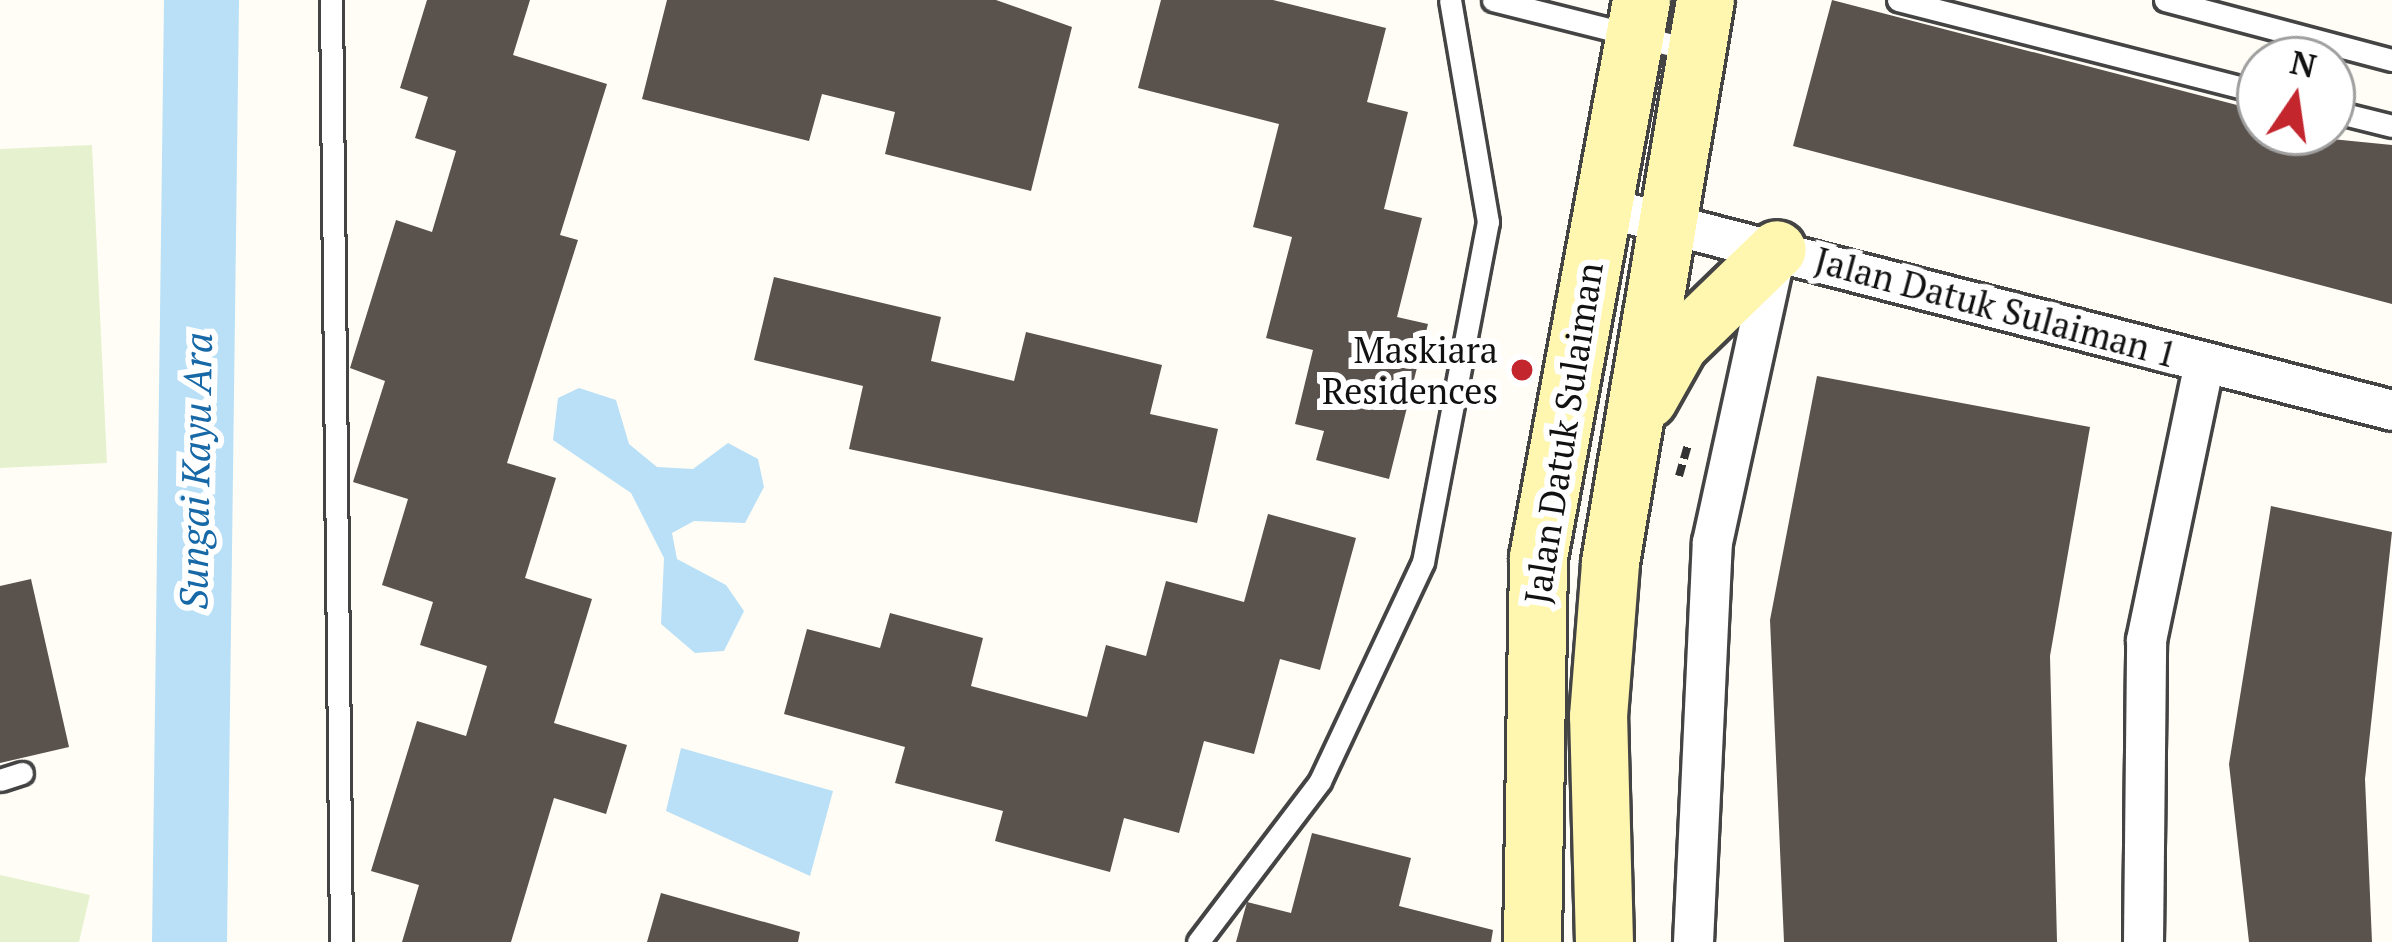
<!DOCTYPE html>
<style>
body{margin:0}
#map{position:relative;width:2392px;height:942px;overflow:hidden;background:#fffdf5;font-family:"PT Serif",serif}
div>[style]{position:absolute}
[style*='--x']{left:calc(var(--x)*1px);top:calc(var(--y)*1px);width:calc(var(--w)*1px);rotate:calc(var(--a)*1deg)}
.pitch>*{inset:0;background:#e6f2cf}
.water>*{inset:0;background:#b9e0f7}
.river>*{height:75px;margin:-37.5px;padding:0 37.5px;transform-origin:37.5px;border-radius:37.5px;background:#b9e0f7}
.building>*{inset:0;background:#5a524d}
.path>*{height:8px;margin-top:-4px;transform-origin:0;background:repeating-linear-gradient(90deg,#333 0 12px,transparent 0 18px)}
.roads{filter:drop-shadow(3px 0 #444) drop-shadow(-3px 0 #444) drop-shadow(0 3px #444) drop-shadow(0 -3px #444)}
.service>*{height:21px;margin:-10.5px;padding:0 10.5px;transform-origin:10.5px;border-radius:10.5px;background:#fff}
.minor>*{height:39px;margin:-19.5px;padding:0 19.5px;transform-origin:19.5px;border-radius:19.5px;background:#fff}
.secondary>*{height:57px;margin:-28.5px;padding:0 28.5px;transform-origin:28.5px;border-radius:28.5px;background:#fff6b0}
.dots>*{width:33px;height:33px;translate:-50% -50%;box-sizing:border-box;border:6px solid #fff;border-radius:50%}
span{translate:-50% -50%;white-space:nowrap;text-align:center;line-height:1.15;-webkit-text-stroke:12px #fff;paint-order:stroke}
.street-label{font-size:36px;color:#111}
.poi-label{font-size:36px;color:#111}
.right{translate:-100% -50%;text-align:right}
.water-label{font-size:39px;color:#1768a6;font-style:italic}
.north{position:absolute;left:2236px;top:36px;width:120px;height:120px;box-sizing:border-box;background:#fff;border:3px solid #a0a0a0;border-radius:50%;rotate:13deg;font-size:33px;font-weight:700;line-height:48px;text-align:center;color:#111}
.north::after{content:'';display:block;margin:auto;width:42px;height:54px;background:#c4262e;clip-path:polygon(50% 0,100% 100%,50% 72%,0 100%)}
</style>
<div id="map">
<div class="pitch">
<i style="clip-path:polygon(92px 145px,107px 463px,0 468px,0 149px)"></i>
<i style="clip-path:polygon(0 875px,90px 895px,79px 942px,0 942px)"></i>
</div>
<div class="water">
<i style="clip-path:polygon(579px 388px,616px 400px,629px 444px,657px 467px,693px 469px,728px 443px,758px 459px,764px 487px,745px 523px,694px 521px,672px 533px,677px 559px,726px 585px,744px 611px,724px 651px,695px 653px,661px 624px,664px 558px,631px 493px,553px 440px,558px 398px)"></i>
<i style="clip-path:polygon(681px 748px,833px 791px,810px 876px,666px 811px)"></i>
</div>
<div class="river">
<i style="--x:189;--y:942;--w:942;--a:-89.27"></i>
</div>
<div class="building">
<i style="clip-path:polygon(427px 0,530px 0,513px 55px,607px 84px,560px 235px,578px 240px,507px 463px,556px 478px,525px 578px,592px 599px,554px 723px,627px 745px,606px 814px,554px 798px,511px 942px,402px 942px,419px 885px,371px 871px,417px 721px,466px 736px,487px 666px,420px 645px,433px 602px,382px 585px,408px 499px,353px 482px,385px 381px,350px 368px,396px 220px,432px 232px,456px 151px,415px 138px,428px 97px,400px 88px)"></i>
<i style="clip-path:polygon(667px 0,996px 0,1072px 27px,1031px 191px,885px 154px,895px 112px,822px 94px,809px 141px,642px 99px)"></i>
<i style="clip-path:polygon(1161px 0,1273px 0,1386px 28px,1367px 102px,1408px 112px,1384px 209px,1422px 218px,1397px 317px,1428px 324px,1389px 479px,1316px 460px,1324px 431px,1295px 424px,1313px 350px,1266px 338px,1292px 237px,1253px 227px,1279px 124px,1138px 88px)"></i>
<i style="clip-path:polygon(1832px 0,2260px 111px,2260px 132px,2392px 145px,2392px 304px,1793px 146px)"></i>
<i style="clip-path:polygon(774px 277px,941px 317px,931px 361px,1014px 381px,1026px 332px,1162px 365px,1150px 414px,1218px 429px,1197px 523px,849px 449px,863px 386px,754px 360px)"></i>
<i style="clip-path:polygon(1817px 376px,2090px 427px,2050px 656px,2057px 942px,1784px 942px,1770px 620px)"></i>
<i style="clip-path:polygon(2271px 506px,2392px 532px,2365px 779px,2372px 942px,2249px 942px,2229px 764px)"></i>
<i style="clip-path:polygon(1268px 514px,1356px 538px,1320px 670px,1280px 659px,1254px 754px,1204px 741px,1179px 833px,1124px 818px,1110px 872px,995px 841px,1003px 811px,895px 783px,905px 747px,784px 714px,807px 629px,880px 648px,890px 613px,983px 638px,971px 686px,1087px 717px,1106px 645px,1146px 656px,1166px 581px,1244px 602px)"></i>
<i style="clip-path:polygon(31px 579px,69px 747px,0 763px,0 586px)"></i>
<i style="clip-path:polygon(1312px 833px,1411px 858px,1399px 906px,1493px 930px,1491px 942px,1236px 942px,1247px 902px,1291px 913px)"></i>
<i style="clip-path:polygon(661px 893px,800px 932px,798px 942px,647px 942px)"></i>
</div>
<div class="path">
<i style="--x:1679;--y:476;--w:33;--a:-74"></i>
</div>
<div class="roads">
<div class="service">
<i style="--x:331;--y:0;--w:942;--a:89.39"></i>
<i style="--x:1493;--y:0;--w:209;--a:14.1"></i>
<i style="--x:1898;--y:0;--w:374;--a:14.3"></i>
<i style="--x:2165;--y:0;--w:235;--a:14.8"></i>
<i style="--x:2332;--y:111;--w:62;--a:14"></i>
<i style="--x:0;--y:780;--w:23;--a:-18"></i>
<i style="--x:1198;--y:942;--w:202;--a:-52.8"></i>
<i style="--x:1320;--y:781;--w:242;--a:-64.8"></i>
<i style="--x:1423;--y:562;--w:346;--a:-79.2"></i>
<i style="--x:1488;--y:222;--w:225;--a:-99.7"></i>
</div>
<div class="minor">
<i style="--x:1600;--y:206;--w:818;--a:14.44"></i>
<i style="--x:1693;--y:942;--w:400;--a:-87.3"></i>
<i style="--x:1712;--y:542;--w:296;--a:-77.7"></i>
<i style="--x:2143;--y:942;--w:302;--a:-89.4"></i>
<i style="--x:2146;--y:640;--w:284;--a:-78.2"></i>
</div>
<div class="secondary">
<i style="--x:1648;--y:399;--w:63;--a:-60.6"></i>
<i style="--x:1679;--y:344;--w:136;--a:-44.1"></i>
<i style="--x:1532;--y:942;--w:385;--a:-89.1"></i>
<i style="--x:1538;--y:557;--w:566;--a:-79.52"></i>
<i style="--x:1604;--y:942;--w:226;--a:-91.5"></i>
<i style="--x:1598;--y:716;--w:154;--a:-85.5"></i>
<i style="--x:1610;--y:562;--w:570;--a:-80.41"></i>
</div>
</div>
<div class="dots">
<i style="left:1522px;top:370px;background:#c4262e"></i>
</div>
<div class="street-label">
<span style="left:1996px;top:307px;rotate:15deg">Jalan Datuk Sulaiman 1</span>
<span style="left:1563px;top:433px;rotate:-81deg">Jalan Datuk Sulaiman</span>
</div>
<div class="poi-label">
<span class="right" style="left:1498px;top:370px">Maskiara<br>Residences</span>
</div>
<div class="water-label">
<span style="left:195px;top:471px;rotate:-89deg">Sungai Kayu Ara</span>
</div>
<div class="north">N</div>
</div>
